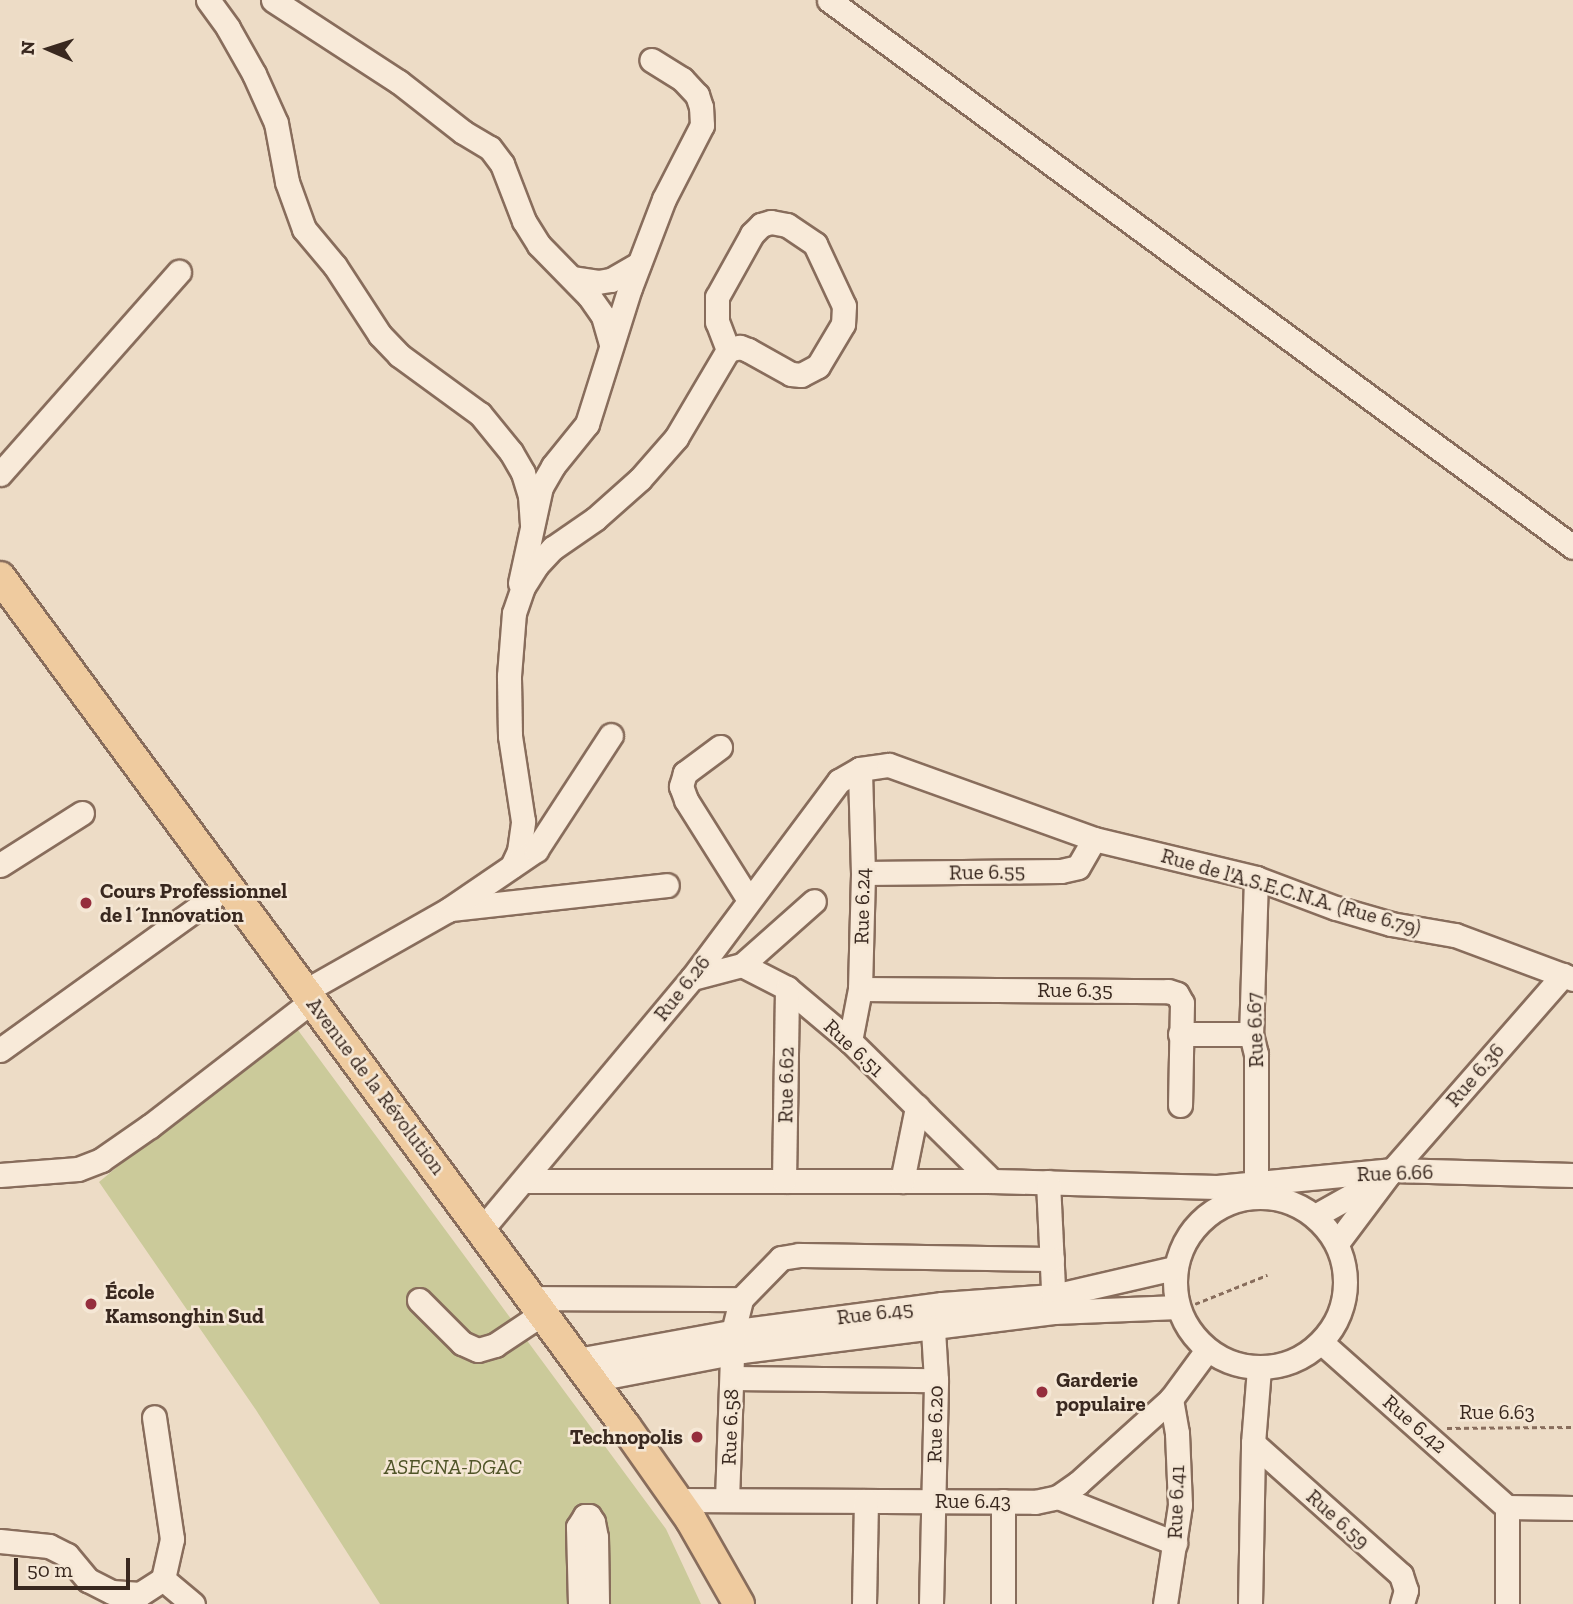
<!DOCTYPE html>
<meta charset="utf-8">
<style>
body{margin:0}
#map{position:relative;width:1573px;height:1604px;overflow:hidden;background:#eddcc6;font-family:"Zilla Slab",serif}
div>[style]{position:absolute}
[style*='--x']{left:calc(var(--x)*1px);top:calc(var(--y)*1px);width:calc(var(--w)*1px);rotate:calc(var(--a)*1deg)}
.green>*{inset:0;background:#cbca9a}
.path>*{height:2.5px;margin-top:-1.25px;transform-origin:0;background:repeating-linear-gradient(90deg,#886d5c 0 5px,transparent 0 8.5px)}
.roads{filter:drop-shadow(2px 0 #886d5c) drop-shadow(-2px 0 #886d5c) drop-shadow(0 2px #886d5c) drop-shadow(0 -2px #886d5c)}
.minor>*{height:23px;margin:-11.5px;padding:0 11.5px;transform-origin:11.5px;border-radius:11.5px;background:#f8ead9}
.minor>.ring{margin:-11.5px;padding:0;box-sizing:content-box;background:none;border:23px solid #f8ead9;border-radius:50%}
.major>*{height:30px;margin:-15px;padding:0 15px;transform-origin:15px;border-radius:15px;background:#efcb9f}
.dots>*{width:19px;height:19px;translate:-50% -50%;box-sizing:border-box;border:4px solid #f5e7d5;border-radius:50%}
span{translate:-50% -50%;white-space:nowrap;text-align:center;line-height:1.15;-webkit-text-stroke:5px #f5e7d5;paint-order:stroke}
.street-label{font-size:21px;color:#39281f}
.poi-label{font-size:21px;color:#39281f;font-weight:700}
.left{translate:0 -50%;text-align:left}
.right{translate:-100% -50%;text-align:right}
.park-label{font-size:21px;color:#4f5427;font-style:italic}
.north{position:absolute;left:14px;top:14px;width:70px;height:70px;-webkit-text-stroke:5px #f5e7d5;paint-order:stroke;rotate:273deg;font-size:19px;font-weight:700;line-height:28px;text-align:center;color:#39281f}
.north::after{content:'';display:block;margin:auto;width:24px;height:32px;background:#39281f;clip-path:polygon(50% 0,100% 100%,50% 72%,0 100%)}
.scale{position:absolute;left:14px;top:1558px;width:116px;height:32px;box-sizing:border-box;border:4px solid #39281f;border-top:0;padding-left:9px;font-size:21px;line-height:24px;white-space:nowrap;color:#39281f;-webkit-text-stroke:5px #f5e7d5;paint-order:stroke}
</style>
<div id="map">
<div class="green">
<i style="clip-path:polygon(292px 1022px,666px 1529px,701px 1604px,380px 1604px,256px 1410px,99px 1182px)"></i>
</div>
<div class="path">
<i style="--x:1195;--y:1304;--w:78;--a:-21.9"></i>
<i style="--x:1447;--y:1428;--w:126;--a:-0.5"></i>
</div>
<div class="roads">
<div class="minor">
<i style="--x:208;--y:0;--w:34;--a:54"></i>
<i style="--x:228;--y:28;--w:53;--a:60.5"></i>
<i style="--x:254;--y:74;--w:54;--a:65.8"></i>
<i style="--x:276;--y:123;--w:60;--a:79.4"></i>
<i style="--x:287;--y:182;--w:50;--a:70.1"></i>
<i style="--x:304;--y:229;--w:48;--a:50"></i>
<i style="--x:335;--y:266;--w:82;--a:56.9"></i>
<i style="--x:380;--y:335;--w:28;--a:46"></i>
<i style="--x:399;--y:355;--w:100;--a:36.1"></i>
<i style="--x:480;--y:414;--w:49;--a:50.8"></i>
<i style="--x:511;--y:452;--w:24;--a:60"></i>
<i style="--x:523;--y:473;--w:24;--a:73"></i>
<i style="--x:530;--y:496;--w:28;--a:86"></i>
<i style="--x:273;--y:0;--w:150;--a:33.1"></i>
<i style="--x:399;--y:82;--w:81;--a:38"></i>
<i style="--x:463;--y:132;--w:31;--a:31"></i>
<i style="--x:490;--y:148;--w:20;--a:53"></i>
<i style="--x:502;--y:164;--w:61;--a:68.9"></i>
<i style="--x:524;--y:221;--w:28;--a:58"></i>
<i style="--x:539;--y:245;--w:71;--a:45.6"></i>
<i style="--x:589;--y:296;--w:24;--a:55"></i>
<i style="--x:603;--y:316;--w:29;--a:74"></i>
<i style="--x:829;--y:0;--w:923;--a:36.32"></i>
<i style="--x:573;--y:278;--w:25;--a:9"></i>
<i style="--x:598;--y:282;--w:13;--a:-9"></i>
<i style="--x:611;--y:280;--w:32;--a:-30"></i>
<i style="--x:0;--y:474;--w:270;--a:-48.5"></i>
<i style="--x:520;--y:583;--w:98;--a:-77.7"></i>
<i style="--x:541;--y:487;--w:24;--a:-60"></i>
<i style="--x:553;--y:466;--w:54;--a:-51"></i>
<i style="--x:587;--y:424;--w:143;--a:-72.5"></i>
<i style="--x:630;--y:288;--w:95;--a:-69.1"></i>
<i style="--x:664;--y:199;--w:83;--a:-62.8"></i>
<i style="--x:702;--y:125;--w:18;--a:-93"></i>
<i style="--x:701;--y:107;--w:13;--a:-108"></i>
<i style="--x:697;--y:95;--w:22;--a:-133"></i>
<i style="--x:682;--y:79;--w:36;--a:-148"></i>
<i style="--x:720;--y:747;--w:44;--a:143.4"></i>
<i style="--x:685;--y:773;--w:14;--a:107"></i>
<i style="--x:681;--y:786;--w:15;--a:70"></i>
<i style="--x:686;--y:800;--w:118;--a:57.8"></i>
<i style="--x:0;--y:865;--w:97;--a:-32.4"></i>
<i style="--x:512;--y:866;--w:17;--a:-65"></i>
<i style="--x:519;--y:851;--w:30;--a:-82"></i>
<i style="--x:523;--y:821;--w:86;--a:-98.7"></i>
<i style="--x:510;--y:736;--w:60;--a:-91"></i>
<i style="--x:509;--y:676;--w:63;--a:-85.5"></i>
<i style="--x:514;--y:613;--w:28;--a:-71"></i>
<i style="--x:523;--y:587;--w:25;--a:-58"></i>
<i style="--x:536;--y:566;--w:25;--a:-47"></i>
<i style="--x:553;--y:548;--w:51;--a:-34.6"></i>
<i style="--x:595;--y:519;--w:60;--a:-41.6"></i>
<i style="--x:640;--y:479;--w:55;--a:-48.7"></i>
<i style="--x:676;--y:438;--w:102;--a:-59.4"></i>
<i style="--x:728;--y:350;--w:30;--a:-111"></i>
<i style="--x:717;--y:322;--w:25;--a:-90"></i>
<i style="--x:717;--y:297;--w:72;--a:-60.9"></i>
<i style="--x:752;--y:234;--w:13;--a:-45"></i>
<i style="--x:761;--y:225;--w:10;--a:-17"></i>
<i style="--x:771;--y:222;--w:16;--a:11"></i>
<i style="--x:787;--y:225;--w:34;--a:34"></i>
<i style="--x:815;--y:244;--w:68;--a:64.9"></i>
<i style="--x:844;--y:306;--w:18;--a:93"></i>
<i style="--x:843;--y:324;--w:49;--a:120.8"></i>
<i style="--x:818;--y:366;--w:19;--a:152"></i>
<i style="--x:801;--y:375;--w:10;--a:-174"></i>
<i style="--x:791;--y:374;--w:49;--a:-150.8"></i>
<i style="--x:748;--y:350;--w:9;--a:-159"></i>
<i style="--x:740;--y:347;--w:12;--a:166"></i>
<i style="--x:863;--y:873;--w:198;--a:-0.6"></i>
<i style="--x:1061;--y:871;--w:17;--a:-13"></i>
<i style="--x:1078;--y:867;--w:32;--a:-60"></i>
<i style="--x:1256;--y:878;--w:156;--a:91.8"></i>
<i style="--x:1251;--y:1034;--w:21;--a:76"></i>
<i style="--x:1256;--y:1054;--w:129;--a:90"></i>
<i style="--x:451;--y:909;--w:217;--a:-6.3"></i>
<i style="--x:742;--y:965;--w:96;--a:-41.6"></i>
<i style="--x:692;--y:978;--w:52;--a:-14.6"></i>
<i style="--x:742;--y:965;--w:51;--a:27.1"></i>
<i style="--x:787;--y:988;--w:82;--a:40.1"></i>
<i style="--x:850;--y:1041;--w:199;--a:44.6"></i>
<i style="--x:860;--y:989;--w:308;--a:0.4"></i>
<i style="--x:1168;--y:991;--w:9;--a:18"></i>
<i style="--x:1177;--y:994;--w:10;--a:61"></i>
<i style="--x:1182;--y:1003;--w:102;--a:91.1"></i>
<i style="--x:305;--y:991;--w:164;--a:-29.5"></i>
<i style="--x:448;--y:910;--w:107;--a:-34.3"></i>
<i style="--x:536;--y:850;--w:137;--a:-56.9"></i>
<i style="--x:1180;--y:1034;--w:71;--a:0"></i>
<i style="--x:850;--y:1041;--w:53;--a:-79.1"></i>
<i style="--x:860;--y:989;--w:116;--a:-88.5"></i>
<i style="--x:863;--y:873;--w:104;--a:-91.7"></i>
<i style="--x:0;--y:1050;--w:281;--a:-35.7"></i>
<i style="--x:0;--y:1175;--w:78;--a:-4.4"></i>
<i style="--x:78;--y:1169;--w:25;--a:-21"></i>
<i style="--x:101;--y:1160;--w:60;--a:-34.8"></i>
<i style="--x:150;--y:1126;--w:205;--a:-37.7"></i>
<i style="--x:525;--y:1181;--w:467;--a:0"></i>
<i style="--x:992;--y:1181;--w:225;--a:1.5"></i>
<i style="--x:1217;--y:1187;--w:177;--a:-5.5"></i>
<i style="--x:1393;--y:1170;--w:180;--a:1.6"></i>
<i style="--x:784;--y:1181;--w:193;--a:-89.1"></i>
<i style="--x:902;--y:1181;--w:76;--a:-78.5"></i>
<i style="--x:1048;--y:1182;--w:127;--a:87.3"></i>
<i class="ring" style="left:1175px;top:1197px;width:147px;height:147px"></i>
<i style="--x:1315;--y:1216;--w:73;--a:-29.4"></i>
<i style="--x:482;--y:1229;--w:327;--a:-50.1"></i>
<i style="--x:692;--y:978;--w:246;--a:-53.3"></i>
<i style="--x:839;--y:781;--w:24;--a:-30"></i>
<i style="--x:860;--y:769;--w:29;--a:-8"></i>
<i style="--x:889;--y:765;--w:218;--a:19.8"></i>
<i style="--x:1094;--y:839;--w:167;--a:13.5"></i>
<i style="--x:1256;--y:878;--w:85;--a:20.6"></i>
<i style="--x:1336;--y:908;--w:57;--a:16.2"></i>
<i style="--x:1391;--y:924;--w:65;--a:9.8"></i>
<i style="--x:1455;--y:935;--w:126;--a:20.4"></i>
<i style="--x:1337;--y:1243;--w:85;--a:-53.1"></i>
<i style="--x:1388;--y:1175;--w:266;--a:-48.8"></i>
<i style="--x:531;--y:1298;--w:210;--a:0.3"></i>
<i style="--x:419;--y:1300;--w:61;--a:45"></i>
<i style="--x:462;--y:1343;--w:17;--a:24"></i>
<i style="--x:478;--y:1350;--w:18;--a:-16"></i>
<i style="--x:495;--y:1345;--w:58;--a:-33.7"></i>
<i style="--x:1321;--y:1342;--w:249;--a:41.6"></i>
<i style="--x:577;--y:1360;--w:163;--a:-10.3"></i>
<i style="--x:737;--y:1331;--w:207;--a:-7.5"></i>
<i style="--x:942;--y:1304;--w:111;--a:-4.1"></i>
<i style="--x:1053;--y:1296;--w:124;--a:-13"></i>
<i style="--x:732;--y:1378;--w:204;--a:0.6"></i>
<i style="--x:591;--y:1380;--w:154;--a:-10.9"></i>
<i style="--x:742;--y:1351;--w:314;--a:-7.1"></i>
<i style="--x:1054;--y:1312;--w:124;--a:-2.3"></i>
<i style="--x:1253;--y:1443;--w:198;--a:41.7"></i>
<i style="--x:1401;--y:1575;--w:16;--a:72"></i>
<i style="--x:1406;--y:1590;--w:15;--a:106"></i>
<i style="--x:1058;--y:1497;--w:126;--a:21.5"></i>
<i style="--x:677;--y:1500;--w:358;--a:0.3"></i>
<i style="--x:1035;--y:1502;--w:24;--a:-12"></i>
<i style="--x:1058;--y:1497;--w:24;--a:-35"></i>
<i style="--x:1078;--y:1483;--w:125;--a:-42.1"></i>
<i style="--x:1171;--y:1399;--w:61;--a:-53.7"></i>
<i style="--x:727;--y:1500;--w:168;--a:-88"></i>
<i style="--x:733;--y:1332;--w:34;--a:-76"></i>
<i style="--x:741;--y:1299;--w:57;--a:-45.7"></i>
<i style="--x:781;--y:1258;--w:18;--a:-9"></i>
<i style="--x:799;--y:1255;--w:253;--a:0.9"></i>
<i style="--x:1507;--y:1507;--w:66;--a:0.9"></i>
<i style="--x:0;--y:1541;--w:49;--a:5.8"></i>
<i style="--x:49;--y:1546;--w:20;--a:27"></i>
<i style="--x:67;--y:1555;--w:33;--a:50"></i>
<i style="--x:88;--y:1580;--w:27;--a:27"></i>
<i style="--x:112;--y:1592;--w:28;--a:4"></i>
<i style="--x:140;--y:1594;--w:27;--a:-33"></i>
<i style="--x:163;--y:1579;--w:41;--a:-77.3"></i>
<i style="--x:172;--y:1539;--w:123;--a:-98.4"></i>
<i style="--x:163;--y:1579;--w:39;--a:40"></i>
<i style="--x:580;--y:1604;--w:77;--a:-91.5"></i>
<i style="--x:578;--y:1527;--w:13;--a:-58"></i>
<i style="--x:585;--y:1516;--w:4;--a:0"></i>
<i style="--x:589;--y:1516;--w:7;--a:56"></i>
<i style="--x:593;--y:1522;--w:15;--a:79"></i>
<i style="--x:596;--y:1537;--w:67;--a:89.1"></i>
<i style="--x:864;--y:1604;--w:103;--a:-88.9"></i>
<i style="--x:931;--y:1604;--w:224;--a:-88.7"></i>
<i style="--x:936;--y:1380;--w:51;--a:-93.4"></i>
<i style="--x:1003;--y:1604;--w:103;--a:-90"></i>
<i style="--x:1165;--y:1604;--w:100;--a:-81.4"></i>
<i style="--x:1180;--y:1505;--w:72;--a:-92.4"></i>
<i style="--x:1177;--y:1433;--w:35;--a:-100"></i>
<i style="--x:1250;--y:1604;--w:161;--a:-88.9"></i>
<i style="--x:1253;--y:1443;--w:75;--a:-85.4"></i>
<i style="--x:1507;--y:1604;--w:97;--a:-90"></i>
</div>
<div class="major">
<i style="--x:0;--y:577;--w:1054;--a:53.64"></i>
<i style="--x:625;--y:1426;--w:115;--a:54.9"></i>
<i style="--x:691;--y:1520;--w:97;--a:60.3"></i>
</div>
</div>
<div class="dots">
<i style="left:86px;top:903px;background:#952e3d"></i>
<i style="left:91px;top:1304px;background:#952e3d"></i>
<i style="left:1042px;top:1392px;background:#952e3d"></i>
<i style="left:697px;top:1437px;background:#952e3d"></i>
</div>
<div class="street-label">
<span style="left:987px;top:872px;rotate:-1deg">Rue 6.55</span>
<span style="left:1291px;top:892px;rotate:16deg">Rue de l'A.S.E.C.N.A. (Rue 6.79)</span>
<span style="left:862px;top:906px;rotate:-89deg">Rue 6.24</span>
<span style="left:682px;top:988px;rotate:-52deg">Rue 6.26</span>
<span style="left:1075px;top:990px">Rue 6.35</span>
<span style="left:1255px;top:1030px;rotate:-92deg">Rue 6.67</span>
<span style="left:854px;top:1048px;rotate:43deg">Rue 6.51</span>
<span style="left:1475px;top:1075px;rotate:-49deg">Rue 6.36</span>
<span style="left:786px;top:1085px;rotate:-89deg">Rue 6.62</span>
<span style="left:376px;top:1086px;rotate:53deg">Avenue de la Révolution</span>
<span style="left:1395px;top:1173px;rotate:-2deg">Rue 6.66</span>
<span style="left:875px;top:1313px;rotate:-7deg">Rue 6.45</span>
<span style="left:1497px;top:1412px">Rue 6.63</span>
<span style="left:935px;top:1424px;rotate:-89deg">Rue 6.20</span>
<span style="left:1415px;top:1424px;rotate:41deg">Rue 6.42</span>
<span style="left:730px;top:1427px;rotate:-88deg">Rue 6.58</span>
<span style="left:973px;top:1501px">Rue 6.43</span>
<span style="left:1176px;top:1502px;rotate:-88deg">Rue 6.41</span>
<span style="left:1338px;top:1519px;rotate:42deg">Rue 6.59</span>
</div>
<div class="poi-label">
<span class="left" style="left:100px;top:903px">Cours Professionnel<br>de l´Innovation</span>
<span class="left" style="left:105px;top:1304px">École<br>Kamsonghin Sud</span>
<span class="left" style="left:1056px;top:1392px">Garderie<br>populaire</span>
<span class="right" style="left:683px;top:1437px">Technopolis</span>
</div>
<div class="park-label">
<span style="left:453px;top:1467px">ASECNA-DGAC</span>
</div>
<div class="north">N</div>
<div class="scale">50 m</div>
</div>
